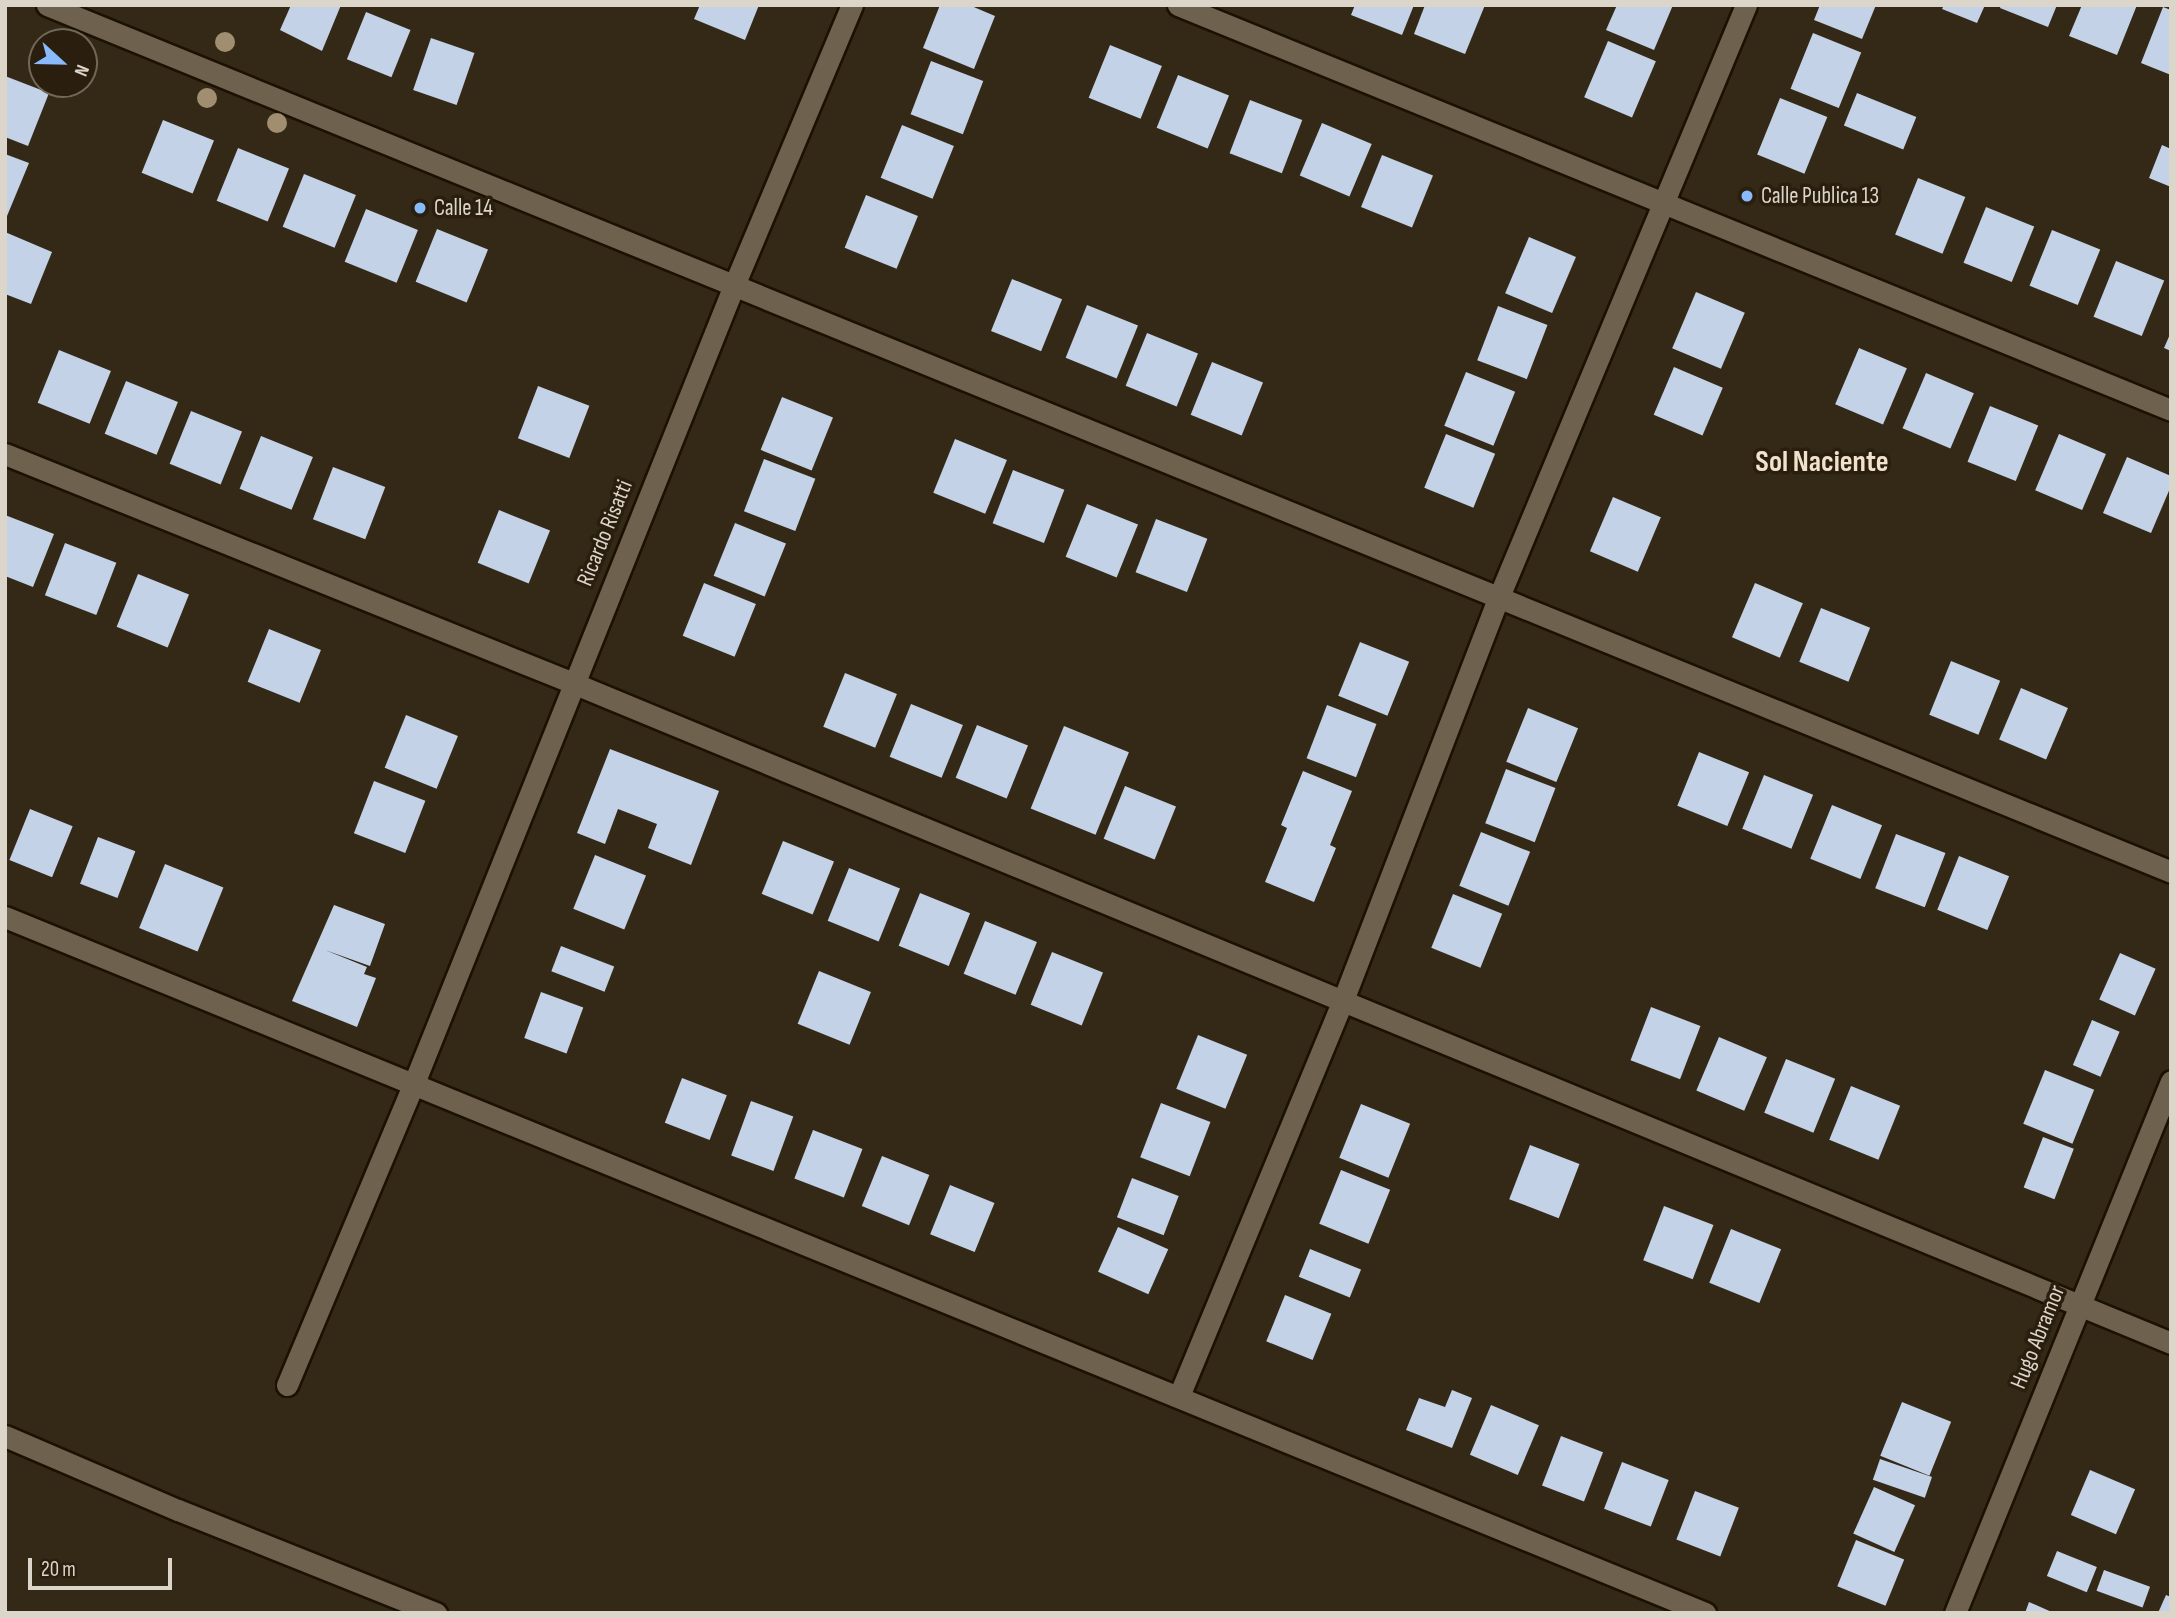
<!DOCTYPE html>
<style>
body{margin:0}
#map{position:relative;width:2176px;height:1618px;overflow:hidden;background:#342917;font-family:"Sofia Sans Condensed",sans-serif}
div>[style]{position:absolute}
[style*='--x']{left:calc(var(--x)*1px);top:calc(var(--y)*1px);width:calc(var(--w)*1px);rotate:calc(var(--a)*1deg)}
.building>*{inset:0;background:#c3d2e7;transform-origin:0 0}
.roads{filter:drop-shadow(2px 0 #1c1102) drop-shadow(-2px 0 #1c1102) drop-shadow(0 2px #1c1102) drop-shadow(0 -2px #1c1102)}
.minor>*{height:21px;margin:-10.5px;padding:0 10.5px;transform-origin:10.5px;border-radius:10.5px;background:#6e614e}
.trees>*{width:20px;height:20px;margin:-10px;border-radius:50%;background:#a18e71}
.dots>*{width:19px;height:19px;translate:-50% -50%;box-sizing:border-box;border:4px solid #2a1f0e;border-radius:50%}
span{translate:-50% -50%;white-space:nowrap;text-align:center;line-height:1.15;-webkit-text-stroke:7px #2a1f0e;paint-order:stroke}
.poi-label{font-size:23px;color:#dcd5ca}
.left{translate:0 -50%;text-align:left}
.street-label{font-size:23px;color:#dcd5ca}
.district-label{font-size:30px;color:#f1e2cc;font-weight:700}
.frame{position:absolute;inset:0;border:7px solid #dcd5ca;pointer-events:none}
.north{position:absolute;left:28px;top:28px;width:70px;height:70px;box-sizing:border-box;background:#2a1f0e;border:2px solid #716859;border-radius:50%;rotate:112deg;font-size:19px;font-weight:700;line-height:28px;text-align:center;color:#dcd5ca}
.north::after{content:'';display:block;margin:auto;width:24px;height:32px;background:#89bafc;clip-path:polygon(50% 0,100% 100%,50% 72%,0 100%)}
.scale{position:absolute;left:28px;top:1558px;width:144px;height:32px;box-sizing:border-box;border:4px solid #dcd5ca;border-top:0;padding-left:9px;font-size:21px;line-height:24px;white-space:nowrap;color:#dcd5ca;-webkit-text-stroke:5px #2a1f0e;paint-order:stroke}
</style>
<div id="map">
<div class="building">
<i style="clip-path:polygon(291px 5px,341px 5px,322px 51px,280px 30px)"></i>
<i style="clip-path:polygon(700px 5px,759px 5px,745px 40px,694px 19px)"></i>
<i style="clip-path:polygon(940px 5px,969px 5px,995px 16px,974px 69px,923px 48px)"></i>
<i style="clip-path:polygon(1355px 5px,1414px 5px,1402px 35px,1351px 15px)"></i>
<i style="clip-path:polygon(1425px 5px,1485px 5px,1465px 54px,1414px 34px)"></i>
<i style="clip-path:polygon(1617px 5px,1673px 5px,1654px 50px,1606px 30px)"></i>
<i style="clip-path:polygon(1820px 5px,1876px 5px,1862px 39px,1814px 20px)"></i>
<i style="clip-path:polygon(1944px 5px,1985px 5px,1977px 23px,1942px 9px)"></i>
<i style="clip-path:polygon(2001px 5px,2057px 5px,2048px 27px,2000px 8px)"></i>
<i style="clip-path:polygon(2082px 5px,2137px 5px,2117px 55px,2069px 36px)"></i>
<i style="clip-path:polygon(2163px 7px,2171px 10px,2171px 75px,2141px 63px)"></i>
<i style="left:366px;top:12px;width:48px;height:51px;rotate:22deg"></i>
<i style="left:1813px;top:33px;width:52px;height:60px;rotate:22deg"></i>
<i style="left:431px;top:38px;width:46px;height:55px;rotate:19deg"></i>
<i style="left:1608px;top:41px;width:52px;height:61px;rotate:23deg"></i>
<i style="left:1110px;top:45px;width:56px;height:57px;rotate:22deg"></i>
<i style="left:931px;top:61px;width:56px;height:57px;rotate:21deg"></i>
<i style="left:1178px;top:75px;width:55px;height:57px;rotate:22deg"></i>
<i style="clip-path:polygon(5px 76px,49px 93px,28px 146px,5px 137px)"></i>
<i style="left:1857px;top:93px;width:64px;height:35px;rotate:22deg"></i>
<i style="left:1780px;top:98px;width:51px;height:61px;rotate:22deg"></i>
<i style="left:1250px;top:100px;width:56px;height:57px;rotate:21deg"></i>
<i style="left:163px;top:120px;width:55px;height:57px;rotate:22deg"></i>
<i style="left:1322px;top:123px;width:54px;height:57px;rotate:23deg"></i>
<i style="left:902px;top:125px;width:56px;height:57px;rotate:22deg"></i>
<i style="clip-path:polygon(2162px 145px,2171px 149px,2171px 187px,2149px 178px)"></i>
<i style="left:238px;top:148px;width:55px;height:57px;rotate:22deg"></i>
<i style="clip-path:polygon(5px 154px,29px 163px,7px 216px,5px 216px)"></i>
<i style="left:1382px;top:155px;width:55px;height:56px;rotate:22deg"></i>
<i style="left:304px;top:174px;width:56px;height:57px;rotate:22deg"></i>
<i style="left:1918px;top:178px;width:51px;height:61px;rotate:22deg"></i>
<i style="left:866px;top:195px;width:56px;height:57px;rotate:22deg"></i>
<i style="left:1986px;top:207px;width:52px;height:60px;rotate:22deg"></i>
<i style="left:366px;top:209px;width:56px;height:57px;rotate:22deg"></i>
<i style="left:437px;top:229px;width:55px;height:57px;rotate:22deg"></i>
<i style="left:2052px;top:230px;width:52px;height:60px;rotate:22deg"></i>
<i style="clip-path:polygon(5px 232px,52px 252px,31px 304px,5px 294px)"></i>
<i style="left:1529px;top:237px;width:51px;height:61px;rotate:23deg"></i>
<i style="left:2116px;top:261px;width:52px;height:60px;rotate:22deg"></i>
<i style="left:1012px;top:279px;width:54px;height:56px;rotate:22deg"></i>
<i style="left:1696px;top:292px;width:53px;height:61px;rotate:23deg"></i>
<i style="left:1087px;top:305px;width:55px;height:57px;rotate:22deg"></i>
<i style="left:1498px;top:306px;width:53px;height:58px;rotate:21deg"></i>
<i style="clip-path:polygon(2171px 332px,2171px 351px,2164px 348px)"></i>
<i style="left:1147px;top:333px;width:55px;height:57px;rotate:22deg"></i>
<i style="left:1859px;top:348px;width:52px;height:61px;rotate:23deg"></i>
<i style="left:59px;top:350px;width:56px;height:57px;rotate:22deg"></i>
<i style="left:1212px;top:362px;width:55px;height:57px;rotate:22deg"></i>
<i style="left:1674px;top:367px;width:53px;height:52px;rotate:23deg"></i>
<i style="left:1466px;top:372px;width:53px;height:58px;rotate:22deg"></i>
<i style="left:1926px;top:373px;width:52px;height:60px;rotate:23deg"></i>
<i style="left:126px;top:381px;width:56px;height:57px;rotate:22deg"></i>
<i style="left:538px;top:386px;width:55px;height:56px;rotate:21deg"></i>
<i style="left:782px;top:397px;width:55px;height:57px;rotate:22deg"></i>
<i style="left:1990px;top:406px;width:52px;height:60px;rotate:22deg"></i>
<i style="left:191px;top:411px;width:55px;height:57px;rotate:22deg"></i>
<i style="left:1446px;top:434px;width:53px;height:58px;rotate:22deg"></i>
<i style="left:2059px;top:434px;width:51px;height:61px;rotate:23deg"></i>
<i style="left:261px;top:436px;width:56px;height:57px;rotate:22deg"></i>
<i style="left:955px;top:439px;width:56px;height:58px;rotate:22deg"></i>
<i style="clip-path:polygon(2127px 457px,2171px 476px,2171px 486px,2151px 533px,2103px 513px)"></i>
<i style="left:764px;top:459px;width:55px;height:56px;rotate:21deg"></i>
<i style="left:333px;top:467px;width:56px;height:56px;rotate:21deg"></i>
<i style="left:1013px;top:470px;width:55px;height:57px;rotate:21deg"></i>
<i style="left:1613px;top:497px;width:52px;height:59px;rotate:23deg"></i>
<i style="left:1087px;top:504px;width:55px;height:57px;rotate:22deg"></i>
<i style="left:499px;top:510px;width:55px;height:57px;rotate:22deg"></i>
<i style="clip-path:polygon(5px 515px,54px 534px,33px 587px,5px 576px)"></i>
<i style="left:1156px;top:519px;width:55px;height:57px;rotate:21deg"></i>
<i style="left:735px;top:523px;width:55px;height:57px;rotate:22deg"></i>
<i style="left:65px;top:543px;width:55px;height:56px;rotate:21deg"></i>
<i style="left:138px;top:574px;width:55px;height:57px;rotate:22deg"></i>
<i style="left:704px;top:583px;width:56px;height:57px;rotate:22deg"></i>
<i style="left:1755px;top:583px;width:52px;height:59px;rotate:23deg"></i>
<i style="left:1821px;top:608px;width:53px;height:58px;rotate:22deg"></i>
<i style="left:269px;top:629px;width:56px;height:57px;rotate:22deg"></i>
<i style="left:1360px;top:642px;width:53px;height:58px;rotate:22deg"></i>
<i style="left:1951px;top:661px;width:53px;height:58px;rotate:22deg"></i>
<i style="left:845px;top:673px;width:56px;height:58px;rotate:22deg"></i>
<i style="left:2021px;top:688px;width:51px;height:56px;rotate:23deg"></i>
<i style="left:911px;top:704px;width:56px;height:57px;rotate:22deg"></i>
<i style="left:1327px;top:705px;width:53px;height:57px;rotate:21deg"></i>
<i style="left:1528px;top:708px;width:54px;height:58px;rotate:22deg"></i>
<i style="left:406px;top:715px;width:56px;height:57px;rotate:22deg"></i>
<i style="left:977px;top:725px;width:55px;height:57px;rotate:22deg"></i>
<i style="left:1064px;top:726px;width:70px;height:89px;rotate:22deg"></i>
<i style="clip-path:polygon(610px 749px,719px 791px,691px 865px,648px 848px,657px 824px,618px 809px,605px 844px,577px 833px)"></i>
<i style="left:1699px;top:752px;width:54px;height:58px;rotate:22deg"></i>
<i style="left:1506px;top:769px;width:53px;height:58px;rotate:21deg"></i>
<i style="clip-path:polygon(1303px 771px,1352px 791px,1330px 845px,1336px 848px,1314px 902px,1265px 882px,1287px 828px,1281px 825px)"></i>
<i style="left:1764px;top:775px;width:53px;height:58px;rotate:22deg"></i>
<i style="left:374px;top:781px;width:55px;height:56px;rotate:21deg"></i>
<i style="left:1125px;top:786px;width:55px;height:57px;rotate:22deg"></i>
<i style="left:1832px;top:805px;width:54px;height:58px;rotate:22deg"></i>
<i style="left:30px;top:809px;width:46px;height:55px;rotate:22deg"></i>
<i style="left:1481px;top:832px;width:53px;height:58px;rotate:22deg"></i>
<i style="left:1896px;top:834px;width:53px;height:58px;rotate:21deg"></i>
<i style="left:98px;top:837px;width:40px;height:50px;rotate:21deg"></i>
<i style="left:783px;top:841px;width:55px;height:57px;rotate:22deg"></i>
<i style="left:595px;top:855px;width:55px;height:58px;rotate:22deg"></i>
<i style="left:1959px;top:856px;width:54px;height:58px;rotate:22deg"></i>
<i style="left:165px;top:864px;width:63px;height:69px;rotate:22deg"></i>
<i style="left:849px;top:868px;width:55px;height:57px;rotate:22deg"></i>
<i style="left:920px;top:893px;width:54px;height:57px;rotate:22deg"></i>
<i style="left:1453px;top:894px;width:53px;height:58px;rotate:22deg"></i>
<i style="clip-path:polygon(334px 905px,385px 924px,370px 966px,325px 950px,367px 967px,364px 974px,376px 978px,357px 1027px,292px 1001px)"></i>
<i style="left:985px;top:921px;width:56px;height:57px;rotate:22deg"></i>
<i style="left:561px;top:946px;width:57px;height:27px;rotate:21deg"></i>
<i style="left:1052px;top:952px;width:55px;height:57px;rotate:22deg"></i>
<i style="left:2120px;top:953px;width:39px;height:51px;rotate:24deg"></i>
<i style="left:819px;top:971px;width:56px;height:57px;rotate:22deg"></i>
<i style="left:541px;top:992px;width:45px;height:49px;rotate:20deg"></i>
<i style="left:1651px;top:1007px;width:53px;height:57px;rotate:21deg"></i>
<i style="left:2092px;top:1020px;width:30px;height:49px;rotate:23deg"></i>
<i style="left:1198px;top:1035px;width:53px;height:58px;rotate:22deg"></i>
<i style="left:1719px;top:1037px;width:52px;height:58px;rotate:23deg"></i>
<i style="left:1786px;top:1059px;width:53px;height:58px;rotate:22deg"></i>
<i style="left:2045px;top:1070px;width:53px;height:58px;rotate:22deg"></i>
<i style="left:682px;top:1078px;width:48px;height:48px;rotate:21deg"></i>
<i style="left:1851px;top:1086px;width:53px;height:58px;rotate:22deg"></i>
<i style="left:751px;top:1101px;width:45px;height:58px;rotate:20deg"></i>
<i style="left:1161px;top:1103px;width:53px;height:58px;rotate:21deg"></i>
<i style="left:1361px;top:1104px;width:53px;height:58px;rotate:22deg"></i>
<i style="left:813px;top:1130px;width:53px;height:52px;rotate:21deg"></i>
<i style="left:2043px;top:1137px;width:33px;height:54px;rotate:21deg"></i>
<i style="left:1530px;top:1145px;width:53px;height:58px;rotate:21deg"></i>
<i style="left:882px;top:1156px;width:51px;height:54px;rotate:22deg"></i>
<i style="left:1341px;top:1170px;width:53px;height:58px;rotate:22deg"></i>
<i style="left:1132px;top:1178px;width:50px;height:42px;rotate:21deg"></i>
<i style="left:950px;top:1185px;width:48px;height:53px;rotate:22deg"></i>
<i style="left:1664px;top:1206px;width:53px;height:58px;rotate:21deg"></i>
<i style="left:1118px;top:1227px;width:55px;height:49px;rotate:24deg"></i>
<i style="left:1731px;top:1229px;width:54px;height:58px;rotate:22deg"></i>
<i style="left:1310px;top:1249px;width:55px;height:30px;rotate:22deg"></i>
<i style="left:1285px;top:1295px;width:50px;height:50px;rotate:22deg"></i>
<i style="clip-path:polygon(1452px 1390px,1472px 1398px,1452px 1448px,1406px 1430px,1419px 1398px,1445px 1407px)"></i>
<i style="left:1902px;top:1402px;width:53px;height:58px;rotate:22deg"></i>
<i style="left:1491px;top:1405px;width:52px;height:54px;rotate:23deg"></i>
<i style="left:1561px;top:1436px;width:45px;height:53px;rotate:21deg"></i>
<i style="left:1880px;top:1459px;width:55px;height:22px;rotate:19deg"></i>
<i style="left:1622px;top:1462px;width:50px;height:50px;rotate:21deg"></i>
<i style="left:2090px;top:1470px;width:49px;height:49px;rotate:23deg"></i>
<i style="left:1874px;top:1487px;width:45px;height:51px;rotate:24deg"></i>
<i style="left:1695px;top:1491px;width:47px;height:52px;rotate:21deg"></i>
<i style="left:1856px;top:1540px;width:52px;height:50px;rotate:22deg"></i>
<i style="left:2057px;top:1551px;width:43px;height:27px;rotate:22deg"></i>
<i style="left:2104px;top:1570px;width:49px;height:22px;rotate:20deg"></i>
<i style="clip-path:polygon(2166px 1595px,2171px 1597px,2171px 1613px,2158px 1613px)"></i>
<i style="clip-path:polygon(2029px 1602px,2054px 1613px,2025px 1613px)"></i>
</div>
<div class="roads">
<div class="minor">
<i style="--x:47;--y:5;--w:2294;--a:22.2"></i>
<i style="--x:1178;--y:5;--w:1072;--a:22.19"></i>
<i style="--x:5;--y:454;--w:612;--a:21.96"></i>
<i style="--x:573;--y:683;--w:1729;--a:22.44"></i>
<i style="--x:5;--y:917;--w:1837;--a:22.26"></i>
<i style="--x:287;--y:1385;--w:328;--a:-67.2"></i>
<i style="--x:414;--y:1083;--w:862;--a:-68.14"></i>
<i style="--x:735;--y:283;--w:302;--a:-67.2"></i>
<i style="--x:1179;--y:1396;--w:425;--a:-67.5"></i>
<i style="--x:1342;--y:1003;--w:433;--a:-68.9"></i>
<i style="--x:1498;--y:599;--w:644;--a:-67.34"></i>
<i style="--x:5;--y:1436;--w:188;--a:23.2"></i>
<i style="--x:178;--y:1510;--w:278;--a:21.8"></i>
<i style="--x:1955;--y:1613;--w:574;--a:-67.9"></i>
</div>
</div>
<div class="trees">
<i style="left:225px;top:42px"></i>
<i style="left:207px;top:98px"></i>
<i style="left:277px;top:123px"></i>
</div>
<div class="dots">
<i style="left:1747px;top:196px;background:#89bafc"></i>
<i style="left:420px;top:208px;background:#89bafc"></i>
</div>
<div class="poi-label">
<span class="left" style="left:1761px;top:196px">Calle Publica 13</span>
<span class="left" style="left:434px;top:208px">Calle 14</span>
</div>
<div class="street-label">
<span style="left:605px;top:533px;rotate:-68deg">Ricardo Risatti</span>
<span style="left:2038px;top:1337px;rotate:-68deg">Hugo Abramor</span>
</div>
<div class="district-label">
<span style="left:1822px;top:462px">Sol Naciente</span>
</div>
<div class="frame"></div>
<div class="north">N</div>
<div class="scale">20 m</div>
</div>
